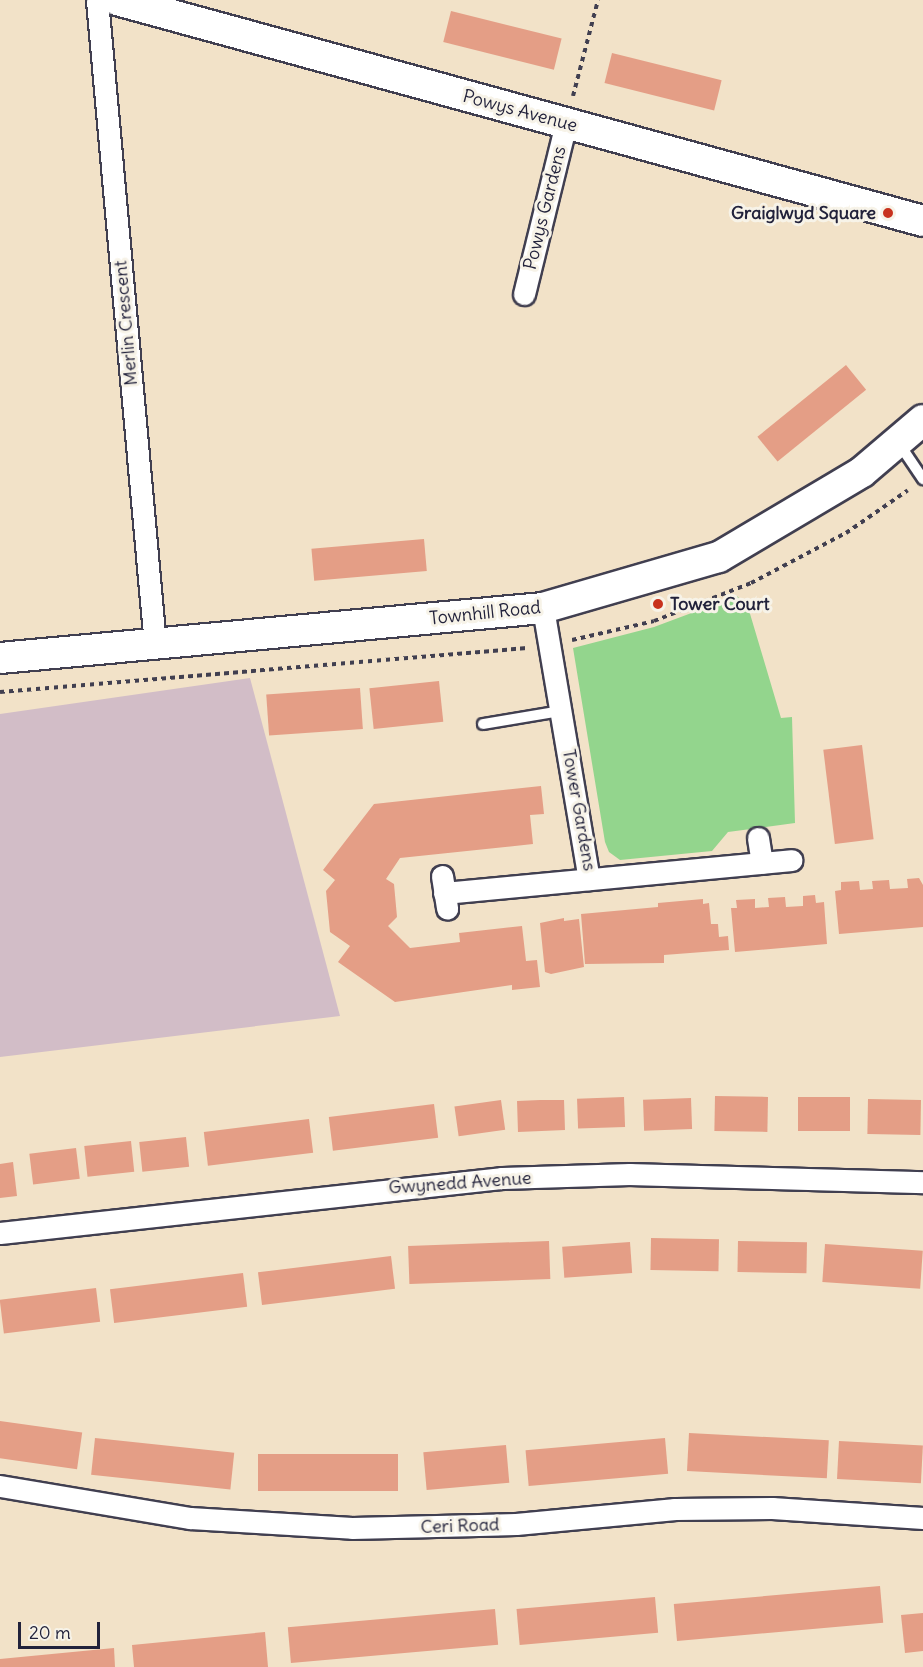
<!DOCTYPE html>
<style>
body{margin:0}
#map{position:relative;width:923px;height:1667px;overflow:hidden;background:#f2e2c8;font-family:Delius,sans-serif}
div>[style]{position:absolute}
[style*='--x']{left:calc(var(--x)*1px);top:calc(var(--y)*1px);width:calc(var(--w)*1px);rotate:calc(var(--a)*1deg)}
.industrial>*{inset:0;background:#d2bdc7}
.green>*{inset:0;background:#93d58d}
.building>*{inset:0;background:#e49e86;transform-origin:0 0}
.path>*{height:4px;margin-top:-2px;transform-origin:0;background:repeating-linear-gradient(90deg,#413f50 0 4.5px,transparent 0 9px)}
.roads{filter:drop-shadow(2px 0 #413f50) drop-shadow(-2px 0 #413f50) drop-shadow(0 2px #413f50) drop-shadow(0 -2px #413f50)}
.lane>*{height:10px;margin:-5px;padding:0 5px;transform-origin:5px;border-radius:5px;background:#fff}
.street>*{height:21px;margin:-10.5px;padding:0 10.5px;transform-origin:10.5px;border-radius:10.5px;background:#fff}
.secondary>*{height:30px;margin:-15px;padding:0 15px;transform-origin:15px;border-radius:15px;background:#fff}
.dots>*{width:16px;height:16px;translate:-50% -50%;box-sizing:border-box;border:3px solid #f7f3e8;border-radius:50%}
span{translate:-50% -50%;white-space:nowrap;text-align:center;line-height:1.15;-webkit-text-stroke:6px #f7f3e8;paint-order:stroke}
.street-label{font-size:18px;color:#22223b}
.poi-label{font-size:18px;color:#22223b;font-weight:700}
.right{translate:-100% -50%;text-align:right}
.left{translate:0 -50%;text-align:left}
.scale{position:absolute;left:18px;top:1622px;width:82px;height:27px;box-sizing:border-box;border:3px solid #22223b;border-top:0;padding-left:8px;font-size:18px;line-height:21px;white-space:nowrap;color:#22223b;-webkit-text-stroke:4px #f7f3e8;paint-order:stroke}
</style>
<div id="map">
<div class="industrial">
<i style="clip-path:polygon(250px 678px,340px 1016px,0 1057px,0 714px)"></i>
</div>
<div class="green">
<i style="clip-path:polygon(737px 596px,748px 607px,781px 718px,792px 717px,795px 823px,728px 832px,712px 851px,620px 860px,609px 852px,605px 842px,573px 648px,654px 627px)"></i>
</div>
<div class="building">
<i style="left:451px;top:11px;width:114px;height:32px;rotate:14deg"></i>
<i style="left:612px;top:53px;width:113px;height:31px;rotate:14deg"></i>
<i style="left:846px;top:365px;width:32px;height:114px;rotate:51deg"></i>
<i style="left:424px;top:539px;width:32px;height:113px;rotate:85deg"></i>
<i style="left:439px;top:681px;width:41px;height:70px;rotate:84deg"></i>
<i style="left:360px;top:688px;width:41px;height:94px;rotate:86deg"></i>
<i style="left:862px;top:745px;width:95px;height:39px;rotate:83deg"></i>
<i style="clip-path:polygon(541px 786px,544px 814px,530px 815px,533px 844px,400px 858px,386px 879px,394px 884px,397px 917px,388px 926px,410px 948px,460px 942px,459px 933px,522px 926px,526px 961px,537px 960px,540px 987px,512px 990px,512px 985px,395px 1002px,338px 962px,350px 946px,330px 932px,326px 891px,335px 880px,323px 870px,374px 804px)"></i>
<i style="clip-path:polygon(919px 878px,923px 885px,923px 927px,839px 934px,835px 891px,841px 890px,841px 882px,859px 881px,860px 890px,873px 889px,872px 881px,889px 880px,890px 889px,908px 888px,907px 879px)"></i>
<i style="clip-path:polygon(815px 895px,816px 903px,824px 902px,827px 944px,735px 952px,731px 908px,737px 908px,736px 900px,755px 899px,755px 908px,769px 907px,768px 898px,785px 897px,786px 907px,803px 906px,803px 896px)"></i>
<i style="clip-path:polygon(703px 899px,703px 904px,709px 903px,711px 924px,718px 924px,719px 937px,728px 936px,729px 950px,664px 955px,664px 963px,585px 964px,581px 914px,658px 907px,658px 903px)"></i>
<i style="clip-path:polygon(564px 918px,564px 921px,579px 919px,584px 967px,551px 974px,545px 972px,540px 923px)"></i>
<i style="left:715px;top:1096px;width:53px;height:35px;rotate:1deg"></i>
<i style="left:624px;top:1097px;width:30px;height:47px;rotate:88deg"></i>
<i style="left:798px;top:1097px;width:52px;height:34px"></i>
<i style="left:691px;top:1098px;width:31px;height:48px;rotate:88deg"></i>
<i style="left:868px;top:1099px;width:53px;height:35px;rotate:1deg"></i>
<i style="left:501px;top:1100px;width:30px;height:47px;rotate:82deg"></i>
<i style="clip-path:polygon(540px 1100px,564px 1100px,565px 1130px,518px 1132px,517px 1101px)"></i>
<i style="left:434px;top:1104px;width:34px;height:106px;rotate:83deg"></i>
<i style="left:309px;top:1119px;width:34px;height:106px;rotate:83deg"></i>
<i style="left:186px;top:1137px;width:30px;height:47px;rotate:84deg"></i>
<i style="left:131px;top:1141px;width:31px;height:47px;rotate:84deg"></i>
<i style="left:76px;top:1148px;width:31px;height:47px;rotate:83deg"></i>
<i style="clip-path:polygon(13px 1162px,17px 1196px,0 1198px,0 1164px)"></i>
<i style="left:651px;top:1238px;width:68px;height:32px;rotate:1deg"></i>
<i style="left:549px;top:1241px;width:38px;height:141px;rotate:88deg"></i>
<i style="left:738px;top:1241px;width:69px;height:31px;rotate:1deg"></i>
<i style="left:630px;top:1242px;width:31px;height:68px;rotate:86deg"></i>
<i style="left:825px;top:1244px;width:98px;height:38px;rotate:4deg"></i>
<i style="left:391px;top:1256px;width:33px;height:134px;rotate:83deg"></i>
<i style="left:243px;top:1273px;width:34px;height:134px;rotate:83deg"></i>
<i style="left:96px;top:1288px;width:34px;height:97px;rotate:83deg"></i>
<i style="left:0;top:1421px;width:83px;height:37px;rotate:8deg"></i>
<i style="left:689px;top:1433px;width:140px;height:38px;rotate:3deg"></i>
<i style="left:95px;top:1438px;width:140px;height:37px;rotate:6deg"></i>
<i style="left:665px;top:1438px;width:36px;height:140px;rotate:85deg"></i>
<i style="left:839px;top:1441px;width:84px;height:38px;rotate:3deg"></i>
<i style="left:506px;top:1445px;width:38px;height:83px;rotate:85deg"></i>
<i style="left:258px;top:1454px;width:140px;height:37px"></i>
<i style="left:880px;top:1586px;width:37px;height:207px;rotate:85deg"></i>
<i style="left:655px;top:1597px;width:36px;height:139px;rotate:85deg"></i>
<i style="left:495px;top:1609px;width:36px;height:208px;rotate:85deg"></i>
<i style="clip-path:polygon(923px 1613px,923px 1651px,905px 1653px,901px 1615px)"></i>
<i style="clip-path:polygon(265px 1632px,268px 1667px,134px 1667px,132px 1645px)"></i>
<i style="clip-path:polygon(114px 1648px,115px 1667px,0 1667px,0 1659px)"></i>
</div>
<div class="path">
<i style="--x:573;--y:96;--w:99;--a:-75.4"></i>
<i style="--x:572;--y:640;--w:84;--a:-13"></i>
<i style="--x:654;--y:621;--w:104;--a:-21.4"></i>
<i style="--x:751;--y:583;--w:107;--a:-27.8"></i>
<i style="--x:846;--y:533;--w:75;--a:-34.7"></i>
<i style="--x:0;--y:692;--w:529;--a:-4.77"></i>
</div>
<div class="roads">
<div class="lane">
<i style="--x:898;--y:442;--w:45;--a:56"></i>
<i style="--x:483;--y:724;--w:79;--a:-9.5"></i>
</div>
<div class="street">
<i style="--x:97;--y:0;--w:648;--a:84.86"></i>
<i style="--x:524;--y:294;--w:176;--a:-76.2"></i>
<i style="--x:543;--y:608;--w:275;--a:80.4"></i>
<i style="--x:758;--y:838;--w:25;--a:81"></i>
<i style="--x:442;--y:876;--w:33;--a:81"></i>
<i style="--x:444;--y:893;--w:349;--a:-5.4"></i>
<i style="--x:0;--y:1233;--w:505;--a:-6.25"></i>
<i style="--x:502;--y:1178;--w:128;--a:-1.8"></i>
<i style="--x:630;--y:1174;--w:293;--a:1.6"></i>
<i style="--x:0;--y:1486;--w:193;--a:9.6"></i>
<i style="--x:190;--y:1518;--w:162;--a:3.5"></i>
<i style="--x:352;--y:1528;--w:164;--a:-1.4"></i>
<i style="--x:516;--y:1524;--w:160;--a:-5.4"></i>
<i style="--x:675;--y:1509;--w:97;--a:-0.6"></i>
<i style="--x:772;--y:1508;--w:151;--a:3.8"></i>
</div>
<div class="secondary">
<i style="--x:117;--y:0;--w:836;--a:15.33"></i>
<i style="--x:0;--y:658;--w:545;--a:-5.26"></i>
<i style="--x:543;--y:608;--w:183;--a:-16.2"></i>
<i style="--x:719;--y:557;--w:166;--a:-30.7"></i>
<i style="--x:862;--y:472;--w:80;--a:-40.4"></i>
</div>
</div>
<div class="dots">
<i style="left:888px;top:213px;background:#c8321e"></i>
<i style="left:658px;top:604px;background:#c8321e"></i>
</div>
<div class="street-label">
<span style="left:520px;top:111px;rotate:15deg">Powys Avenue</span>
<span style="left:545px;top:208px;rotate:-76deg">Powys Gardens</span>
<span style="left:126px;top:323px;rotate:-95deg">Merlin Crescent</span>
<span style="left:485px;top:613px;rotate:-6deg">Townhill Road</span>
<span style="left:579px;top:810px;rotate:80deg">Tower Gardens</span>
<span style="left:460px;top:1183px;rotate:-4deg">Gwynedd Avenue</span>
<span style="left:460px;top:1526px;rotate:-2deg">Ceri Road</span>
</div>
<div class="poi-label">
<span class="right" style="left:876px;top:213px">Graiglwyd Square</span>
<span class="left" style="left:670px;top:604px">Tower Court</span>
</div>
<div class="scale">20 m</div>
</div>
